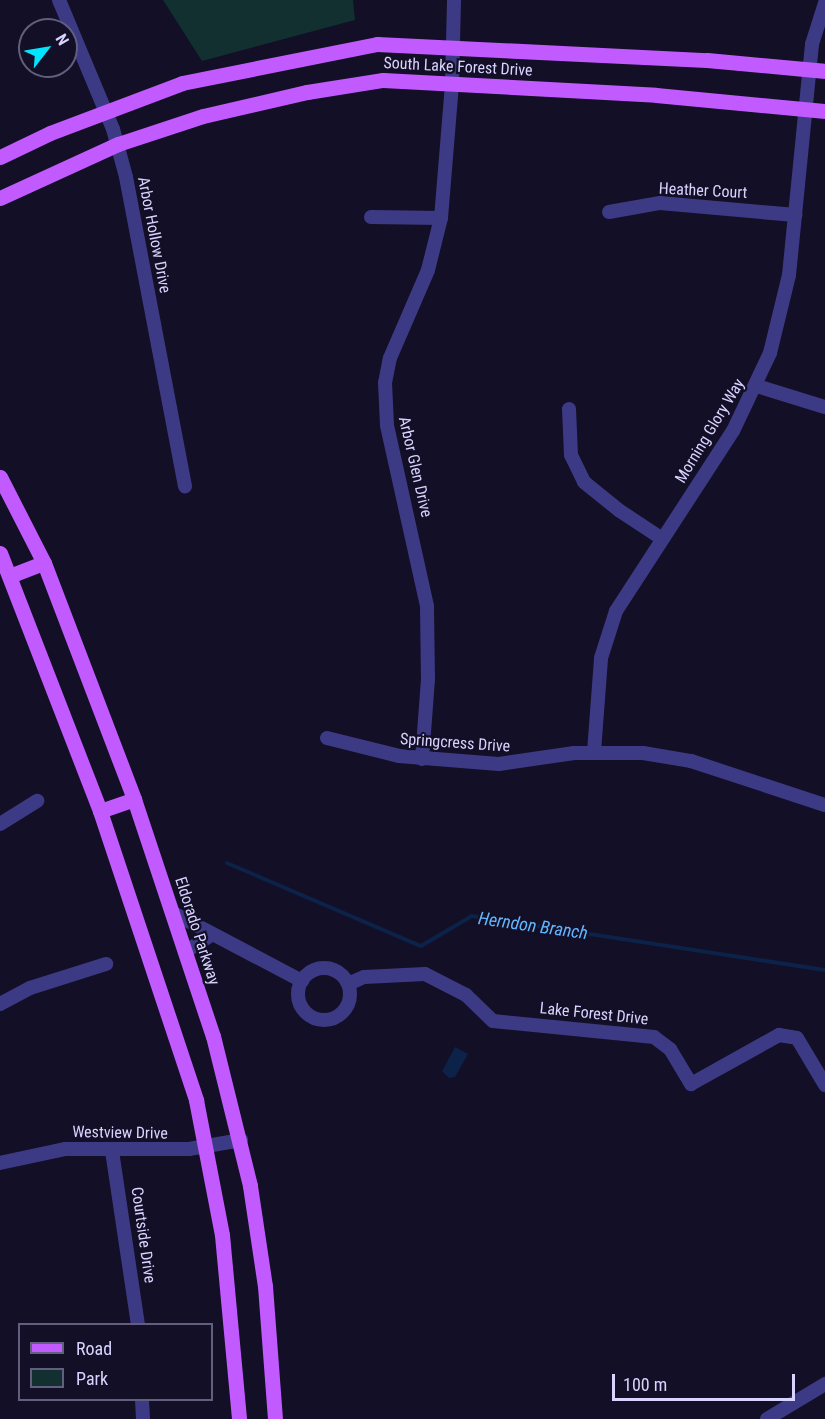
<!DOCTYPE html>
<style>
body{margin:0}
#map{position:relative;width:825px;height:1419px;overflow:hidden;background:#130f26;font-family:"Roboto Condensed",sans-serif}
div>[style]{position:absolute}
[style*='--x']{left:calc(var(--x)*1px);top:calc(var(--y)*1px);width:calc(var(--w)*1px);rotate:calc(var(--a)*1deg)}
.green>*{inset:0;background:#12302f}
.water>*{inset:0;background:#0c2248}
.stream>*{height:4px;margin:-2px;padding:0 2px;transform-origin:2px;border-radius:2px;background:#0c2248}
.minor>*{height:14px;margin:-7px;padding:0 7px;transform-origin:7px;border-radius:7px;background:#3d3a85}
.minor>.ring{margin:-7px;padding:0;box-sizing:content-box;background:none;border:14px solid #3d3a85;border-radius:50%}
.major>*{height:15px;margin:-7.5px;padding:0 7.5px;transform-origin:7.5px;border-radius:7.5px;background:#c25bff}
span{translate:-50% -50%;white-space:nowrap;text-align:center;line-height:1.15;-webkit-text-stroke:4.5px #130f26;paint-order:stroke}
.street-label{font-size:16px;color:#d9d4ff}
.water-label{font-size:18px;color:#62b6ff;font-style:italic}
.legend{position:absolute;left:18px;top:1323px;width:195px;height:78px;box-sizing:border-box;background:#130f26;border:2px solid #625e7d;margin:0;padding:8px 10px;list-style:none;font-size:18px;color:#d9d4ff}
.legend li{display:flex;align-items:center;gap:12px;height:30px}
.legend b{width:30px;border:2px solid #625e7d}
.north{position:absolute;left:18px;top:18px;width:60px;height:60px;box-sizing:border-box;background:#130f26;border:2px solid #625e7d;border-radius:50%;rotate:59deg;font-size:16px;font-weight:700;line-height:24px;text-align:center;color:#d9d4ff}
.north::after{content:'';display:block;margin:auto;width:21px;height:27px;background:#00e5ff;clip-path:polygon(50% 0,100% 100%,50% 72%,0 100%)}
.scale{position:absolute;left:612px;top:1374px;width:183px;height:27px;box-sizing:border-box;border:3px solid #d9d4ff;border-top:0;padding-left:8px;font-size:18px;line-height:21px;white-space:nowrap;color:#d9d4ff;-webkit-text-stroke:4px #130f26;paint-order:stroke}
</style>
<div id="map">
<div class="green">
<i style="clip-path:polygon(163px 0,353px 0,355px 20px,202px 61px)"></i>
</div>
<div class="water">
<i style="clip-path:polygon(455px 1047px,468px 1054px,455px 1077px,449px 1078px,442px 1071px)"></i>
</div>
<div class="stream">
<i style="--x:227;--y:863;--w:211;--a:23.2"></i>
<i style="--x:421;--y:946;--w:59;--a:-30.5"></i>
<i style="--x:472;--y:916;--w:357;--a:8.7"></i>
</div>
<div class="minor">
<i style="--x:59;--y:0;--w:140;--a:67.3"></i>
<i style="--x:113;--y:129;--w:50;--a:74.8"></i>
<i style="--x:126;--y:177;--w:315;--a:79.2"></i>
<i style="--x:609;--y:212;--w:52;--a:-10"></i>
<i style="--x:660;--y:203;--w:136;--a:5.1"></i>
<i style="--x:371;--y:217;--w:70;--a:0.8"></i>
<i style="--x:757;--y:386;--w:71;--a:17.2"></i>
<i style="--x:569;--y:409;--w:46;--a:87.5"></i>
<i style="--x:571;--y:455;--w:30;--a:64"></i>
<i style="--x:584;--y:482;--w:46;--a:38.9"></i>
<i style="--x:620;--y:511;--w:49;--a:33.4"></i>
<i style="--x:327;--y:738;--w:74;--a:14"></i>
<i style="--x:399;--y:756;--w:100;--a:4.6"></i>
<i style="--x:499;--y:764;--w:76;--a:-8.3"></i>
<i style="--x:574;--y:753;--w:69;--a:0"></i>
<i style="--x:643;--y:753;--w:49;--a:9.5"></i>
<i style="--x:691;--y:761;--w:141;--a:18.2"></i>
<i style="--x:594;--y:752;--w:94;--a:-85.7"></i>
<i style="--x:601;--y:658;--w:49;--a:-72.3"></i>
<i style="--x:616;--y:611;--w:215;--a:-57"></i>
<i style="--x:733;--y:431;--w:86;--a:-64.6"></i>
<i style="--x:770;--y:353;--w:80;--a:-76.3"></i>
<i style="--x:789;--y:275;--w:232;--a:-84.3"></i>
<i style="--x:812;--y:44;--w:43;--a:-72.4"></i>
<i style="--x:422;--y:759;--w:79;--a:-85.7"></i>
<i style="--x:428;--y:680;--w:74;--a:-90.8"></i>
<i style="--x:427;--y:606;--w:185;--a:-102.5"></i>
<i style="--x:387;--y:425;--w:42;--a:-92.7"></i>
<i style="--x:385;--y:383;--w:25;--a:-79"></i>
<i style="--x:390;--y:358;--w:96;--a:-66.6"></i>
<i style="--x:428;--y:270;--w:54;--a:-76"></i>
<i style="--x:441;--y:218;--w:135;--a:-85.3"></i>
<i style="--x:452;--y:83;--w:83;--a:-88.6"></i>
<i style="--x:0;--y:824;--w:44;--a:-31.9"></i>
<i style="--x:173;--y:913;--w:146;--a:27.8"></i>
<i style="--x:185;--y:952;--w:30;--a:-33"></i>
<i class="ring" style="left:298px;top:968px;width:38px;height:38px"></i>
<i style="--x:348;--y:984;--w:17;--a:-24"></i>
<i style="--x:364;--y:977;--w:61;--a:-2.8"></i>
<i style="--x:425;--y:974;--w:46;--a:27.1"></i>
<i style="--x:466;--y:995;--w:37;--a:44"></i>
<i style="--x:493;--y:1021;--w:162;--a:5.7"></i>
<i style="--x:654;--y:1037;--w:20;--a:37"></i>
<i style="--x:670;--y:1049;--w:41;--a:59"></i>
<i style="--x:691;--y:1084;--w:101;--a:-29.1"></i>
<i style="--x:779;--y:1035;--w:18;--a:9"></i>
<i style="--x:797;--y:1038;--w:55;--a:59.2"></i>
<i style="--x:0;--y:1004;--w:34;--a:-28"></i>
<i style="--x:30;--y:988;--w:80;--a:-17.5"></i>
<i style="--x:112;--y:1151;--w:175;--a:81.5"></i>
<i style="--x:0;--y:1163;--w:66;--a:-12.2"></i>
<i style="--x:65;--y:1149;--w:124;--a:0"></i>
<i style="--x:189;--y:1149;--w:53;--a:-9.8"></i>
<i style="--x:142;--y:1400;--w:19;--a:87"></i>
<i style="--x:767;--y:1419;--w:68;--a:-31.1"></i>
</div>
<div class="major">
<i style="--x:0;--y:157;--w:55;--a:-25.6"></i>
<i style="--x:50;--y:133;--w:141;--a:-20.7"></i>
<i style="--x:182;--y:83;--w:199;--a:-11.3"></i>
<i style="--x:377;--y:44;--w:330;--a:2.8"></i>
<i style="--x:707;--y:60;--w:119;--a:5.3"></i>
<i style="--x:0;--y:198;--w:130;--a:-24.6"></i>
<i style="--x:118;--y:144;--w:89;--a:-18.2"></i>
<i style="--x:203;--y:116;--w:107;--a:-13"></i>
<i style="--x:307;--y:92;--w:77;--a:-9"></i>
<i style="--x:383;--y:80;--w:273;--a:3.1"></i>
<i style="--x:656;--y:95;--w:170;--a:5.4"></i>
<i style="--x:0;--y:477;--w:97;--a:62.9"></i>
<i style="--x:44;--y:563;--w:253;--a:69.1"></i>
<i style="--x:134;--y:799;--w:250;--a:71.6"></i>
<i style="--x:213;--y:1036;--w:154;--a:76.1"></i>
<i style="--x:250;--y:1186;--w:101;--a:81.5"></i>
<i style="--x:265;--y:1286;--w:133;--a:85.7"></i>
<i style="--x:0;--y:553;--w:277;--a:68.8"></i>
<i style="--x:100;--y:811;--w:305;--a:71.6"></i>
<i style="--x:196;--y:1100;--w:137;--a:79.1"></i>
<i style="--x:222;--y:1235;--w:185;--a:84.7"></i>
<i style="--x:12;--y:575;--w:34;--a:-21"></i>
<i style="--x:100;--y:811;--w:36;--a:-19"></i>
</div>
<div class="street-label">
<span style="left:458px;top:67px;rotate:3deg">South Lake Forest Drive</span>
<span style="left:703px;top:191px;rotate:3deg">Heather Court</span>
<span style="left:154px;top:235px;rotate:79deg">Arbor Hollow Drive</span>
<span style="left:710px;top:431px;rotate:-59deg">Morning Glory Way</span>
<span style="left:415px;top:467px;rotate:77deg">Arbor Glen Drive</span>
<span style="left:455px;top:743px;rotate:4deg">Springcress Drive</span>
<span style="left:197px;top:931px;rotate:72deg">Eldorado Parkway</span>
<span style="left:594px;top:1014px;rotate:6deg">Lake Forest Drive</span>
<span style="left:120px;top:1133px;rotate:1deg">Westview Drive</span>
<span style="left:143px;top:1235px;rotate:82deg">Courtside Drive</span>
</div>
<div class="water-label">
<span style="left:533px;top:926px;rotate:8deg">Herndon Branch</span>
</div>
<ul class="legend">
<li><b style="height:8px;background:#c25bff"></b>Road</li>
<li><b style="height:16px;background:#12302f"></b>Park</li>
</ul>
<div class="north">N</div>
<div class="scale">100 m</div>
</div>
